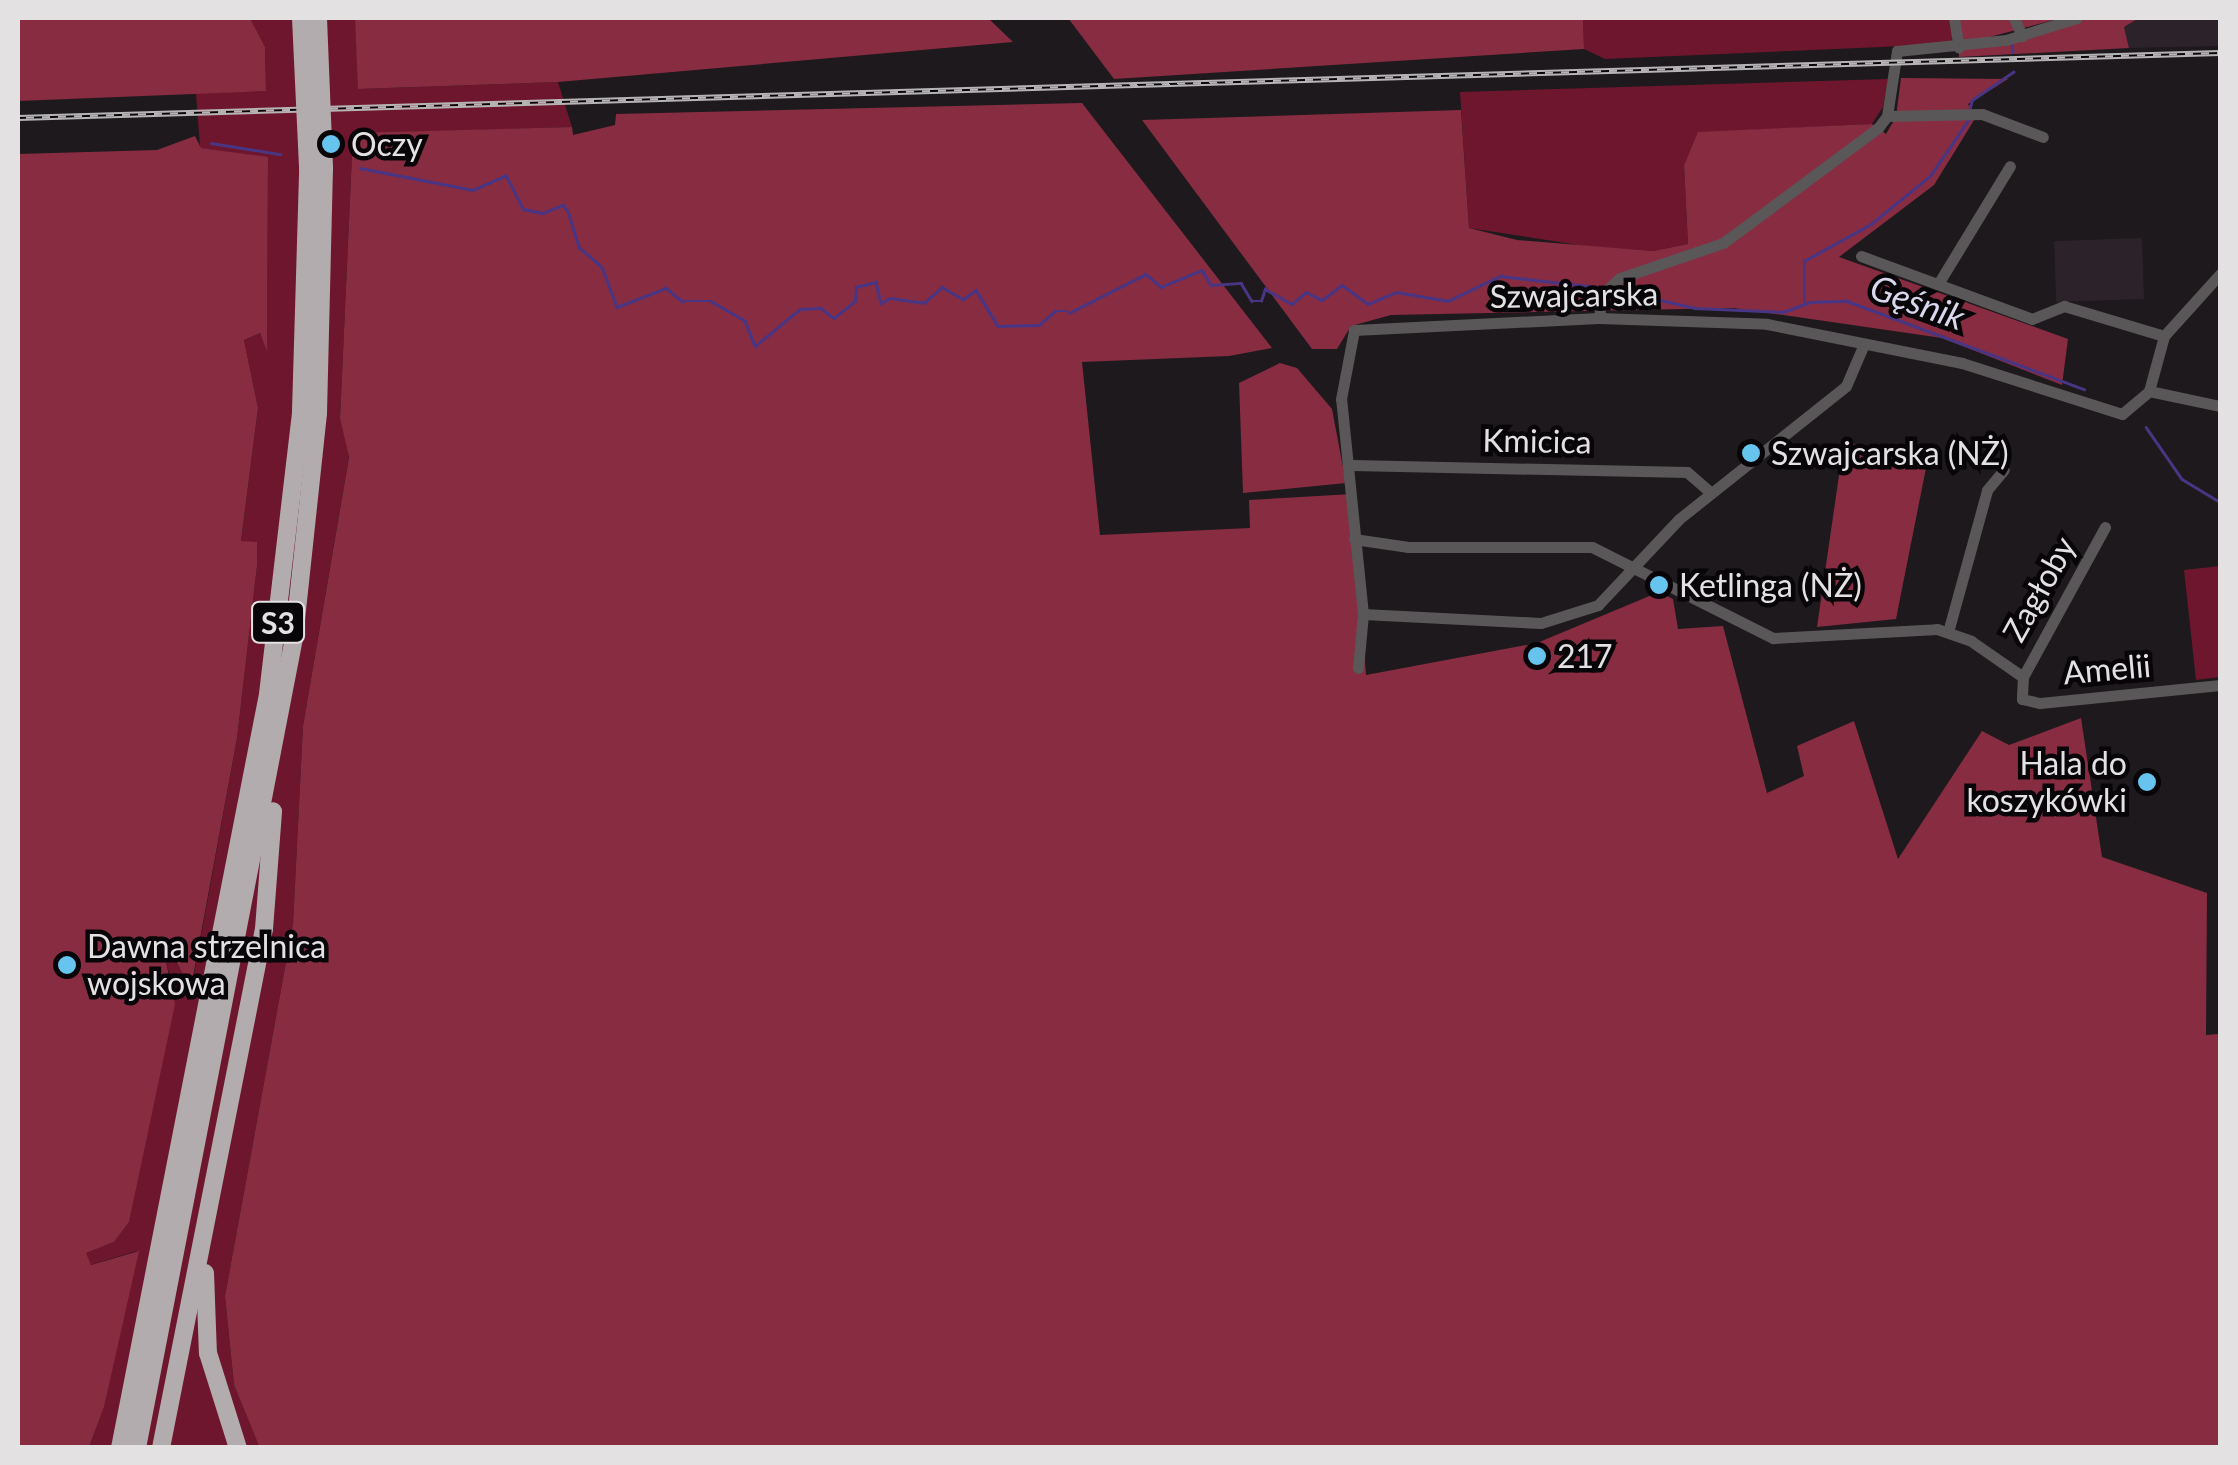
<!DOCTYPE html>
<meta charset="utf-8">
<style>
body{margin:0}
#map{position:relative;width:2238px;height:1465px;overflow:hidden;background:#1d191d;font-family:Lato,sans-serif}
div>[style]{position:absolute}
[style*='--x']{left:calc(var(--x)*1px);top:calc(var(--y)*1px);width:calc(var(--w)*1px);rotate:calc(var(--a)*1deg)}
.built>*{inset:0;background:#2b222a;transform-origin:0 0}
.green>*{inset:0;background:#6e162e}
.forest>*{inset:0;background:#882c42}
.stream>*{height:2.5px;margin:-1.25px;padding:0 1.25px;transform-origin:1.25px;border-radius:1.25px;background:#483684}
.minor>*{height:11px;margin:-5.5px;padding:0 5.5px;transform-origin:5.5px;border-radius:5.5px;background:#5a5758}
.highway>*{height:18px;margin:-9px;padding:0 9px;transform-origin:9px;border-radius:9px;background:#b3acaf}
.rail>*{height:6px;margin-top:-3px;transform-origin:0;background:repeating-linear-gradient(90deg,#070507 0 8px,#b7b4b6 0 16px);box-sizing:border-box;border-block:2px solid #b7b4b6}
.highway-bridge>*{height:18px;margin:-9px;padding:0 9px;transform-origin:9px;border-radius:9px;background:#b3acaf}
.dots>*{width:28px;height:28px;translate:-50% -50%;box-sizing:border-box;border:5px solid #070507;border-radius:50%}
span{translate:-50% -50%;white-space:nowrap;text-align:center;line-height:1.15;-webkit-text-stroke:9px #070507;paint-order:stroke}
.shield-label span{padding:2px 8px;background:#070507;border:2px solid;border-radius:8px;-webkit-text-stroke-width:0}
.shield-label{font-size:30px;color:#e4e1e3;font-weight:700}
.poi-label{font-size:32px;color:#e4e1e3}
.left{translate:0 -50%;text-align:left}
.right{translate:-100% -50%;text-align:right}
.street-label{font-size:32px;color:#e4e1e3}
.water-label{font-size:35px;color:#d9d7ed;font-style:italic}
.frame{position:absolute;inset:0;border:20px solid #e4e1e3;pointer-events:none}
</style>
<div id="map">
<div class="built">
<i style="clip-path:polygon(2139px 18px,2220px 18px,2220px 46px,2129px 48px,2124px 27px)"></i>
<i style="left:2142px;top:238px;width:61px;height:88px;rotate:88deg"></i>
</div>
<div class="green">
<i style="clip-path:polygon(250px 18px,355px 18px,359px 89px,558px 82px,572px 127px,353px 134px,340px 419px,349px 456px,303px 726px,293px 924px,225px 1296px,234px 1385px,260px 1447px,89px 1447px,104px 1407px,137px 1251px,90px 1265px,86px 1253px,114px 1242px,129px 1222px,175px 993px,166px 962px,173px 958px,192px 986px,237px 738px,257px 566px,257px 542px,241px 542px,258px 408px,244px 340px,260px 333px,267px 348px,268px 158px,200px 148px,196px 93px,266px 91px,265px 47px)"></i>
<i style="clip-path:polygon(1583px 18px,1951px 18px,1954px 35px,1950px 44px,1605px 59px,1584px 49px)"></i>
<i style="clip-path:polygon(1888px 79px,1883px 107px,1872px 124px,1698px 133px,1684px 165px,1688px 244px,1653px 251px,1585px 246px,1469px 228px,1460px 92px)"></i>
<i style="clip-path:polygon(2220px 566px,2220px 677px,2196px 680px,2184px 570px)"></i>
</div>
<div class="forest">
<i style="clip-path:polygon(18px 18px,250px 18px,265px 47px,266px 91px,18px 101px)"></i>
<i style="clip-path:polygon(355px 18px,988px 18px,1013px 42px,558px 82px,358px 89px)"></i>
<i style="clip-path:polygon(1068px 18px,1583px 18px,1584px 49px,1114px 79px)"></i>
<i style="clip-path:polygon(1951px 18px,2061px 18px,1963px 44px)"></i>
<i style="clip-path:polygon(2087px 18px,2139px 18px,2124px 27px,2129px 48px,1959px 57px,1959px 49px)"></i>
<i style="clip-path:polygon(1901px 78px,2008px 79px,1968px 104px,1976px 117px,1934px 185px,1839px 257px,2068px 339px,2062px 385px,1942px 338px,1734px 308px,1391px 315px,1351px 326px,1337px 349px,1312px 349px,1142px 120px,1461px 110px,1469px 228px,1517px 240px,1653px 251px,1688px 244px,1684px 165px,1698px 132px,1872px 124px,1886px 134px,1896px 117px)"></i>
<i style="clip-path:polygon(1082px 103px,1272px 348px,1229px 356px,1082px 362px,1100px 535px,1250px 528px,1249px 500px,1352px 494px,1366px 675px,1537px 643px,1659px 592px,1673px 599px,1678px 629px,1723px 626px,1767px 793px,1804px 776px,1797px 746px,1854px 721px,1898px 859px,1982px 731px,2009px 745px,2081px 718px,2102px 857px,2207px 893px,2206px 1035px,2220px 1034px,2220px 1447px,260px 1448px,234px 1385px,225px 1296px,293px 924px,303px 726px,349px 457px,340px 419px,353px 133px,572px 127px,573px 135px,615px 125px,616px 114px)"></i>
<i style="clip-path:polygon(195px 136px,201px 148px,268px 157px,267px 351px,260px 333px,244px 340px,258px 408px,241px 541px,257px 542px,257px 566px,237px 738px,191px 988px,174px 958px,166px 962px,175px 1004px,129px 1222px,114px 1242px,86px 1253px,91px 1265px,139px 1251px,104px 1407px,89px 1447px,18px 1447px,18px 154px,157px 150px)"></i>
<i style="clip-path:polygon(1280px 363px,1297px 368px,1332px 409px,1346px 483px,1243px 493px,1239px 383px)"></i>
<i style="clip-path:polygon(1844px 441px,1927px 463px,1896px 619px,1817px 627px)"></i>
</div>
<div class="stream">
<i style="--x:2012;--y:44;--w:8;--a:83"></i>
<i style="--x:1969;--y:111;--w:11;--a:-75"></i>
<i style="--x:1972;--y:100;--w:50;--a:-34.3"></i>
<i style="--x:211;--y:143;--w:70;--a:9.1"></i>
<i style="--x:360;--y:168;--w:115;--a:11"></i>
<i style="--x:473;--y:190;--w:36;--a:-24"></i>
<i style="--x:506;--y:175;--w:38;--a:63"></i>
<i style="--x:523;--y:209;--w:20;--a:11"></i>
<i style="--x:543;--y:213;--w:22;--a:-22"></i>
<i style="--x:563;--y:205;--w:8;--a:50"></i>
<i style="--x:568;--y:211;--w:38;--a:73"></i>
<i style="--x:579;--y:247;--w:30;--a:41"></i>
<i style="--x:602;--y:267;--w:43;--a:69.4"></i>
<i style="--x:617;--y:307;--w:53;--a:-21.2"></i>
<i style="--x:666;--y:288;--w:21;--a:39"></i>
<i style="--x:682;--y:301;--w:29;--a:0"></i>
<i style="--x:711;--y:301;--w:39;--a:30"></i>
<i style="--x:745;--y:321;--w:27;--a:68"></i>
<i style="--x:755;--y:346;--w:58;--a:-39.4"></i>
<i style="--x:800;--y:309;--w:21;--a:-3"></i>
<i style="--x:821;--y:308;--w:16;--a:38"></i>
<i style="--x:834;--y:318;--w:27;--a:-39"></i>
<i style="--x:855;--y:301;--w:14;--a:-86"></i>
<i style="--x:856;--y:287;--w:21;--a:-14"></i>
<i style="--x:876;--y:282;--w:22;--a:77"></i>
<i style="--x:881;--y:303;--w:10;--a:-29"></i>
<i style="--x:890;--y:298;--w:34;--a:8"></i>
<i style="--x:924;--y:303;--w:24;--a:-42"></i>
<i style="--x:942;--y:287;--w:24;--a:30"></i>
<i style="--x:963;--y:299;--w:16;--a:-35"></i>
<i style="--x:976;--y:290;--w:42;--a:58.6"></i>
<i style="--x:998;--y:326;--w:41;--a:-1.4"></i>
<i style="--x:1039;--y:325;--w:21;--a:-41"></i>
<i style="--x:1055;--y:311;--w:12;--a:0"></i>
<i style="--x:1612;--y:289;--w:85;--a:12.9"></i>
<i style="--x:1695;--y:308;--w:88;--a:2.6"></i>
<i style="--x:1783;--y:312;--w:29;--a:-20"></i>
<i style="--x:1810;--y:302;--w:37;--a:-2"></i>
<i style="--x:1847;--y:301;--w:253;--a:20.4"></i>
<i style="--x:1804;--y:305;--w:44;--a:-90"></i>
<i style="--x:1804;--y:261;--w:77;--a:-28.9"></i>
<i style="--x:1871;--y:224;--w:76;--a:-39.1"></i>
<i style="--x:1930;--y:176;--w:69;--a:-55.6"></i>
<i style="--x:1069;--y:313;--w:86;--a:-26.9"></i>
<i style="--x:1146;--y:274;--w:20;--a:41"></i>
<i style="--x:1161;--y:287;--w:44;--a:-22.5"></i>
<i style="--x:1202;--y:270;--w:17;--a:59"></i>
<i style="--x:1211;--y:285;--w:30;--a:-4"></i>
<i style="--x:1241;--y:283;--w:21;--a:59"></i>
<i style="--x:1252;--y:301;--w:9;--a:0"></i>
<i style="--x:1261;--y:301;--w:13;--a:-72"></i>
<i style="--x:1265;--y:289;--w:31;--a:29"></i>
<i style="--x:1292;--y:304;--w:18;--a:-41"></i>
<i style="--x:1306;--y:292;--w:18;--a:27"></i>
<i style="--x:1322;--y:300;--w:25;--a:-37"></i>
<i style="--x:1342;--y:285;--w:32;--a:36"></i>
<i style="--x:1368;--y:304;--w:30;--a:-23"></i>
<i style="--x:1396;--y:292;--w:53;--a:9.8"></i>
<i style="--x:1448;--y:301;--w:58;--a:-25.7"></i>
<i style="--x:1500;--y:276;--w:106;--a:6.5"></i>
<i style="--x:2146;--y:427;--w:63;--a:55.3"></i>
<i style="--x:2182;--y:479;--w:44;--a:31.2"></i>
</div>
<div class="minor">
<i style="--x:1954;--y:18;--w:30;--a:81"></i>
<i style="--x:2014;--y:18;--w:20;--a:66"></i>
<i style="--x:1887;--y:116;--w:95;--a:-1.2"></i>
<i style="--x:1982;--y:114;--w:65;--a:20.7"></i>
<i style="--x:1861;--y:256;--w:182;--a:20.2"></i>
<i style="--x:2032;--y:319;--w:35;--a:-22"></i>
<i style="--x:2064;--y:306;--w:104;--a:16.7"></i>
<i style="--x:1938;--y:284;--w:138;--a:-58.6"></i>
<i style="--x:1599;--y:318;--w:24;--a:-83"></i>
<i style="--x:1602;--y:294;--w:24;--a:-42"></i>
<i style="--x:1620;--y:278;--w:109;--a:-18.8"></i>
<i style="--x:1723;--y:243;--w:193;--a:-36.6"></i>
<i style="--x:1878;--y:128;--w:15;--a:-53"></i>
<i style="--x:1887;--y:116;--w:66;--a:-81.3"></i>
<i style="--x:1897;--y:51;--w:110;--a:-5.8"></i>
<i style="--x:2006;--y:40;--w:74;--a:-17.2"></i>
<i style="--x:2149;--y:391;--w:73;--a:11.9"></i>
<i style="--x:1352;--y:465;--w:335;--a:1.2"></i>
<i style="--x:1687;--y:472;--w:32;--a:41"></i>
<i style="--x:2105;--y:527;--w:171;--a:118.7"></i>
<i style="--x:2023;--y:677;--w:22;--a:93"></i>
<i style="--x:2022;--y:699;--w:18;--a:13"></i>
<i style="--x:2040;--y:703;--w:181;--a:-5.7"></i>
<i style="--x:1354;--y:539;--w:55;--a:8.4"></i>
<i style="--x:1408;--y:547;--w:184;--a:0"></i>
<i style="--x:1592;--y:547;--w:203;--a:26.7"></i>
<i style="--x:1773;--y:638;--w:164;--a:-3.1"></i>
<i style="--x:1937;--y:629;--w:36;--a:19"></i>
<i style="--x:1971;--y:641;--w:63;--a:34.7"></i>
<i style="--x:1363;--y:614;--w:178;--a:2.9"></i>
<i style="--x:1541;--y:623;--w:60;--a:-17.5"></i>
<i style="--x:1598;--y:605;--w:118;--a:-46.7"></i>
<i style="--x:1679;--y:519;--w:213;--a:-38.5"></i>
<i style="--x:1846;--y:386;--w:46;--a:-66.8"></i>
<i style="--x:1948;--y:632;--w:147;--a:-74.6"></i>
<i style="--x:1987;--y:490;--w:26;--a:-50"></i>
<i style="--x:1358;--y:668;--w:54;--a:-84.7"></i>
<i style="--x:1363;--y:614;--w:216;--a:-95.8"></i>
<i style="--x:1341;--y:399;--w:70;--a:-79.3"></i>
<i style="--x:1354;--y:330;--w:245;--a:-2.8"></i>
<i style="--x:1599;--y:318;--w:168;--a:2"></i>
<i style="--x:1767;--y:324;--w:199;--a:11.3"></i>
<i style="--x:1962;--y:363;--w:168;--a:17.7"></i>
<i style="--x:2122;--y:414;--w:35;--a:-40"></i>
<i style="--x:2149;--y:391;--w:57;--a:-74.7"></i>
<i style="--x:2164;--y:336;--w:84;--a:-47.9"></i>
</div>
<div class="highway">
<i style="--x:205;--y:1273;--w:80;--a:87.9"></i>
<i style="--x:208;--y:1353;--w:100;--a:72.5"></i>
<i style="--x:120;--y:1448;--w:768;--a:-78.89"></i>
<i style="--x:268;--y:694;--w:285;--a:-83.3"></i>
<i style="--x:301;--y:411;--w:242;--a:-88.3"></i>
<i style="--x:137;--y:1448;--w:825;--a:-79.03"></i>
<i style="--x:294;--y:638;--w:226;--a:-83.9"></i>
<i style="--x:318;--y:413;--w:244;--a:-88.6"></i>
<i style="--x:161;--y:1448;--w:529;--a:-78.78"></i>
<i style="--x:264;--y:929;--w:118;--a:-85.6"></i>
</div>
<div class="rail">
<i style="--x:18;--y:118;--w:2203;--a:-1.69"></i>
</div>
<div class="highway-bridge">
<i style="--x:301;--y:18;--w:151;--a:87.3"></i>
<i style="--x:318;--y:18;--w:151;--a:87.7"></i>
</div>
<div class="dots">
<i style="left:331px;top:144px;background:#67c4ef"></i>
<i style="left:1751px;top:453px;background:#67c4ef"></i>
<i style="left:1659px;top:585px;background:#67c4ef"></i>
<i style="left:1537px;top:656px;background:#67c4ef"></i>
<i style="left:2147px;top:782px;background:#67c4ef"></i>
<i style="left:67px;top:965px;background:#67c4ef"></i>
</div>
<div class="shield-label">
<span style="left:278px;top:622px">S3</span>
</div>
<div class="poi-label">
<span class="left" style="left:351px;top:144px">Oczy</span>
<span class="left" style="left:1771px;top:453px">Szwajcarska (NŻ)</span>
<span class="left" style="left:1679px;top:585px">Ketlinga (NŻ)</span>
<span class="left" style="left:1557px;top:656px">217</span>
<span class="right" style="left:2127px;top:782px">Hala do<br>koszykówki</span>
<span class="left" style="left:87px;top:965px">Dawna strzelnica<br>wojskowa</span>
</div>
<div class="street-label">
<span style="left:1574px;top:295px;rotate:-1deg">Szwajcarska</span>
<span style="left:1537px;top:441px;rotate:1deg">Kmicica</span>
<span style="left:2039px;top:589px;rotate:-61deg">Zagłoby</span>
<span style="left:2107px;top:669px;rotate:-5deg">Amelii</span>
</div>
<div class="water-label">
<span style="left:1918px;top:301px;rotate:20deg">Gęśnik</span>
</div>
<div class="frame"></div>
</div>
